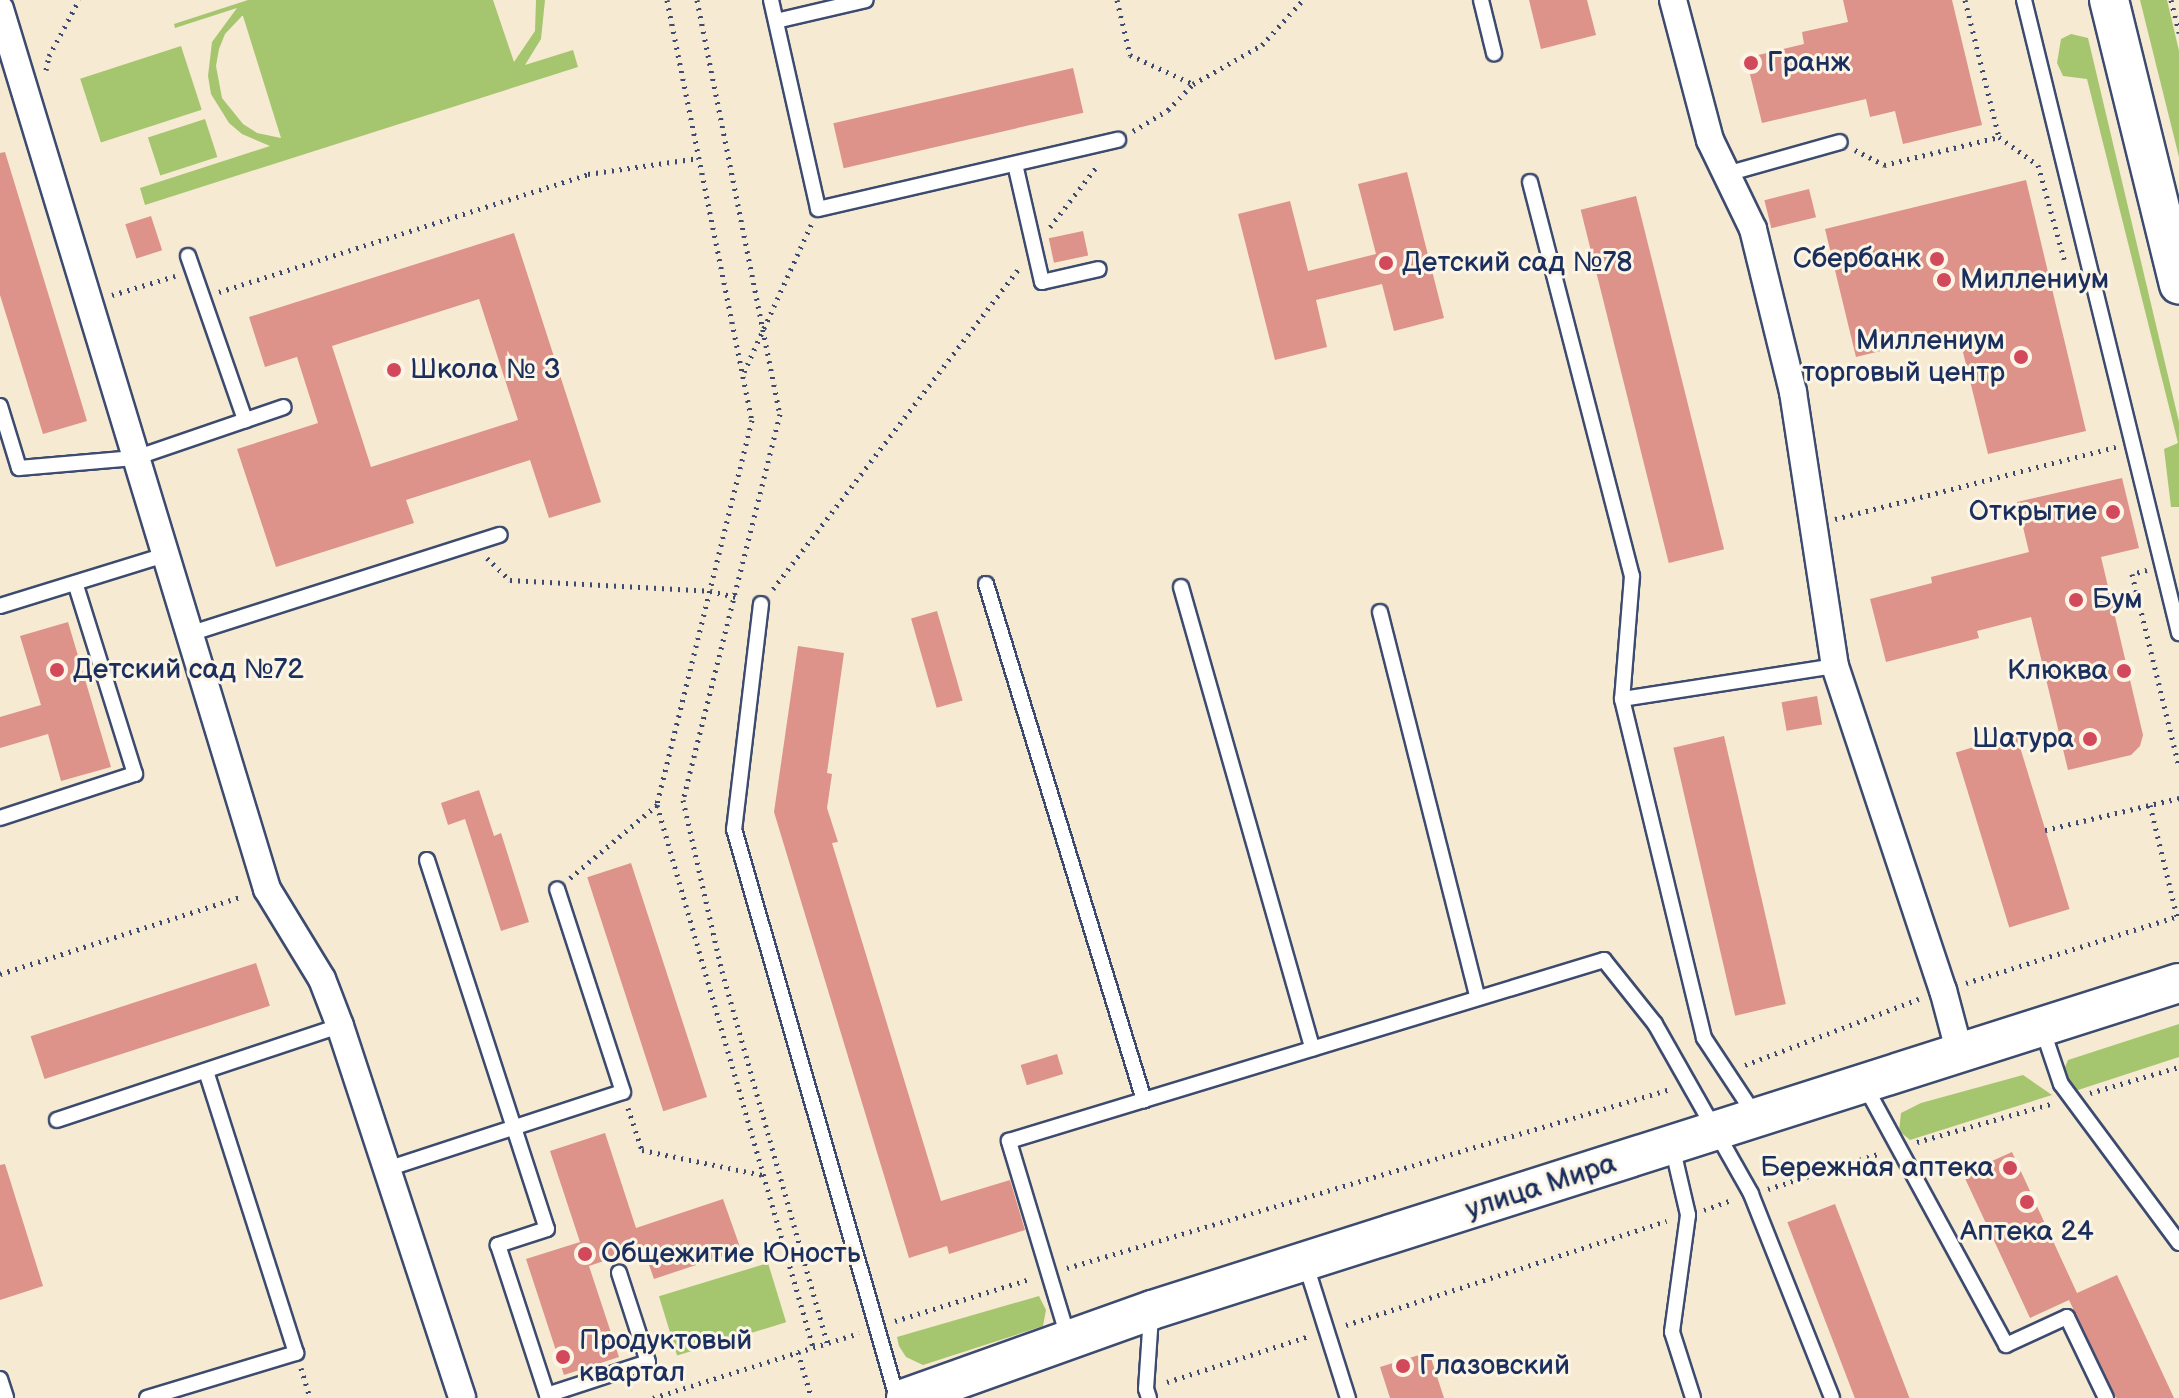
<!DOCTYPE html>
<meta charset="utf-8">
<style>
body{margin:0}
#map{position:relative;width:2179px;height:1398px;overflow:hidden;background:#f6ead2;font-family:"Balsamiq Sans",sans-serif}
div>[style]{position:absolute}
[style*='--x']{left:calc(var(--x)*1px);top:calc(var(--y)*1px);width:calc(var(--w)*1px);rotate:calc(var(--a)*1deg)}
.green>*{inset:0;background:#a5c66f;transform-origin:0 0}
.building>*{inset:0;background:#dd9389;transform-origin:0 0}
.path>*{height:5px;margin-top:-2.5px;transform-origin:0;background:repeating-linear-gradient(90deg,#3c4b6f 0 2px,transparent 0 8px)}
.roads{filter:drop-shadow(2px 0 #3c4b6f) drop-shadow(-2px 0 #3c4b6f) drop-shadow(0 2px #3c4b6f) drop-shadow(0 -2px #3c4b6f)}
.lane>*{height:14px;margin:-7px;padding:0 7px;transform-origin:7px;border-radius:7px;background:#fff}
.street>*{height:26px;margin:-13px;padding:0 13px;transform-origin:13px;border-radius:13px;background:#fff}
.secondary>*{height:38px;margin:-19px;padding:0 19px;transform-origin:19px;border-radius:19px;background:#fff}
.dots>*{width:22px;height:22px;translate:-50% -50%;box-sizing:border-box;border:4px solid #fcf5e5;border-radius:50%}
span{translate:-50% -50%;white-space:nowrap;text-align:center;line-height:1.15;-webkit-text-stroke:6px #fcf5e5;paint-order:stroke}
.poi-label{font-size:28px;color:#1b2f5e}
.left{translate:0 -50%;text-align:left}
.right{translate:-100% -50%;text-align:right}
.street-label{font-size:28px;color:#1b2f5e}
</style>
<div id="map">
<div class="green">
<i style="clip-path:polygon(evenodd,248px 0,493px 0,514px 62px,535px 31px,536px 0,545px 0,541px 39px,525px 65px,573px 50px,578px 67px,145px 205px,140px 188px,270px 146px,242px 134px,229px 123px,211px 94px,208px 76px,212px 42px,237px 8px,175px 28px,174px 24px,248px 0,242px 16px,243px 16px,281px 138px,257px 133px,243px 124px,222px 98px,216px 66px,219px 49px,225px 34px,242px 16px)"></i>
<i style="clip-path:polygon(2140px 0,2167px 0,2179px 51px,2179px 157px)"></i>
<i style="clip-path:polygon(2071px 34px,2088px 38px,2179px 422px,2179px 507px,2171px 507px,2164px 449px,2178px 443px,2087px 79px,2063px 76px,2057px 63px,2061px 39px)"></i>
<i style="left:181px;top:46px;width:67px;height:106px;rotate:72deg"></i>
<i style="left:205px;top:119px;width:40px;height:60px;rotate:72deg"></i>
<i style="clip-path:polygon(2179px 1024px,2179px 1057px,2072px 1092px,2063px 1072px,2068px 1060px)"></i>
<i style="clip-path:polygon(2023px 1075px,2052px 1095px,1910px 1140px,1899px 1131px,1901px 1113px,1921px 1103px)"></i>
<i style="left:768px;top:1263px;width:62px;height:114px;rotate:73deg"></i>
<i style="clip-path:polygon(1039px 1296px,1046px 1310px,1043px 1326px,923px 1365px,906px 1357px,899px 1346px,897px 1337px)"></i>
</div>
<div class="building">
<i style="clip-path:polygon(1529px 0,1587px 0,1596px 35px,1541px 49px)"></i>
<i style="clip-path:polygon(1843px 0,1952px 0,1982px 125px,1903px 144px,1895px 111px,1870px 117px,1866px 99px,1762px 123px,1746px 58px,1804px 44px,1802px 32px,1848px 22px)"></i>
<i style="left:1073px;top:68px;width:46px;height:246px;rotate:77deg"></i>
<i style="clip-path:polygon(5px 152px,87px 421px,43px 434px,0 295px,0 153px)"></i>
<i style="clip-path:polygon(1407px 172px,1444px 318px,1394px 331px,1382px 284px,1316px 300px,1327px 347px,1275px 360px,1238px 214px,1290px 201px,1308px 271px,1376px 254px,1358px 184px)"></i>
<i style="clip-path:polygon(2026px 180px,2086px 431px,1988px 454px,1958px 332px,1856px 357px,1825px 229px)"></i>
<i style="left:1809px;top:189px;width:29px;height:46px;rotate:76deg"></i>
<i style="left:1636px;top:196px;width:364px;height:57px;rotate:76deg"></i>
<i style="left:151px;top:216px;width:36px;height:27px;rotate:72deg"></i>
<i style="left:1083px;top:231px;width:25px;height:35px;rotate:78deg"></i>
<i style="clip-path:polygon(evenodd,514px 233px,601px 502px,549px 518px,530px 460px,406px 500px,414px 523px,276px 567px,237px 449px,318px 423px,297px 357px,265px 367px,249px 317px,514px 233px,479px 299px,518px 420px,371px 467px,332px 346px,479px 299px)"></i>
<i style="clip-path:polygon(2122px 478px,2139px 548px,2101px 557px,2143px 735px,2140px 746px,2131px 755px,2068px 770px,2031px 617px,1977px 631px,1979px 638px,1886px 662px,1870px 599px,1932px 583px,1931px 577px,2029px 552px,2017px 502px)"></i>
<i style="left:937px;top:611px;width:93px;height:27px;rotate:74deg"></i>
<i style="clip-path:polygon(68px 622px,111px 767px,61px 781px,48px 734px,0 748px,0 717px,41px 705px,20px 636px)"></i>
<i style="clip-path:polygon(798px 646px,844px 653px,827px 773px,832px 774px,827px 808px,838px 842px,832px 843px,941px 1201px,1010px 1180px,1025px 1230px,949px 1254px,947px 1246px,909px 1258px,774px 812px)"></i>
<i style="left:1817px;top:696px;width:29px;height:36px;rotate:80deg"></i>
<i style="left:2016px;top:734px;width:183px;height:63px;rotate:73deg"></i>
<i style="left:1724px;top:736px;width:275px;height:52px;rotate:77deg"></i>
<i style="clip-path:polygon(479px 790px,494px 836px,501px 833px,529px 922px,501px 931px,465px 819px,448px 825px,441px 803px)"></i>
<i style="left:631px;top:863px;width:246px;height:46px;rotate:72deg"></i>
<i style="left:256px;top:963px;width:45px;height:237px;rotate:72deg"></i>
<i style="left:1057px;top:1054px;width:21px;height:38px;rotate:73deg"></i>
<i style="clip-path:polygon(605px 1133px,636px 1228px,723px 1199px,741px 1250px,654px 1279px,643px 1248px,589px 1266px,619px 1357px,564px 1375px,526px 1259px,580px 1242px,550px 1151px)"></i>
<i style="clip-path:polygon(2012px 1152px,2077px 1293px,2117px 1275px,2174px 1398px,2116px 1398px,2069px 1300px,2030px 1318px,1963px 1174px)"></i>
<i style="clip-path:polygon(5px 1164px,43px 1286px,0 1300px,0 1165px)"></i>
<i style="left:1835px;top:1204px;width:208px;height:51px;rotate:69deg"></i>
<i style="clip-path:polygon(1429px 1352px,1444px 1398px,1390px 1398px,1380px 1367px)"></i>
</div>
<div class="path">
<i style="--x:667;--y:0;--w:429;--a:78.6"></i>
<i style="--x:752;--y:420;--w:397;--a:103.9"></i>
<i style="--x:657;--y:805;--w:564;--a:73.94"></i>
<i style="--x:697;--y:0;--w:422;--a:78.7"></i>
<i style="--x:780;--y:414;--w:398;--a:104.1"></i>
<i style="--x:683;--y:800;--w:175;--a:77.2"></i>
<i style="--x:722;--y:971;--w:387;--a:74.2"></i>
<i style="--x:1117;--y:0;--w:57;--a:76.7"></i>
<i style="--x:1130;--y:55;--w:69;--a:24.7"></i>
<i style="--x:1965;--y:0;--w:141;--a:76.1"></i>
<i style="--x:1999;--y:137;--w:48;--a:35.7"></i>
<i style="--x:2038;--y:165;--w:98;--a:74.5"></i>
<i style="--x:2171;--y:0;--w:34;--a:76"></i>
<i style="--x:46;--y:70;--w:14;--a:-78"></i>
<i style="--x:49;--y:56;--w:64;--a:-61.8"></i>
<i style="--x:1133;--y:131;--w:41;--a:-31"></i>
<i style="--x:1168;--y:110;--w:36;--a:-46"></i>
<i style="--x:1193;--y:84;--w:79;--a:-29.5"></i>
<i style="--x:1262;--y:45;--w:61;--a:-47.7"></i>
<i style="--x:1855;--y:150;--w:33;--a:27"></i>
<i style="--x:1884;--y:165;--w:118;--a:-13.7"></i>
<i style="--x:1050;--y:227;--w:78;--a:-52.3"></i>
<i style="--x:219;--y:292;--w:387;--a:-17.7"></i>
<i style="--x:588;--y:174;--w:112;--a:-8.2"></i>
<i style="--x:112;--y:295;--w:66;--a:-16.8"></i>
<i style="--x:744;--y:372;--w:162;--a:-65.5"></i>
<i style="--x:1835;--y:519;--w:290;--a:-14.4"></i>
<i style="--x:487;--y:558;--w:32;--a:44"></i>
<i style="--x:510;--y:580;--w:200;--a:3.1"></i>
<i style="--x:710;--y:591;--w:26;--a:13"></i>
<i style="--x:2147;--y:570;--w:16;--a:165"></i>
<i style="--x:2132;--y:574;--w:199;--a:76.3"></i>
<i style="--x:773;--y:589;--w:406;--a:-52.5"></i>
<i style="--x:2150;--y:805;--w:115;--a:76.4"></i>
<i style="--x:2045;--y:830;--w:138;--a:-13.4"></i>
<i style="--x:570;--y:878;--w:114;--a:-40"></i>
<i style="--x:0;--y:974;--w:255;--a:-17.8"></i>
<i style="--x:1966;--y:983;--w:223;--a:-17.5"></i>
<i style="--x:1745;--y:1065;--w:186;--a:-20.8"></i>
<i style="--x:2090;--y:1093;--w:93;--a:-16.3"></i>
<i style="--x:628;--y:1108;--w:44;--a:71.6"></i>
<i style="--x:642;--y:1150;--w:124;--a:11.7"></i>
<i style="--x:1917;--y:1142;--w:142;--a:-15.9"></i>
<i style="--x:1768;--y:1189;--w:119;--a:-17.7"></i>
<i style="--x:1704;--y:1210;--w:30;--a:-20"></i>
<i style="--x:1067;--y:1268;--w:630;--a:-16.51"></i>
<i style="--x:895;--y:1321;--w:141;--a:-17.3"></i>
<i style="--x:1346;--y:1325;--w:337;--a:-18"></i>
<i style="--x:798;--y:1352;--w:43;--a:73.7"></i>
<i style="--x:301;--y:1368;--w:31;--a:73"></i>
<i style="--x:1167;--y:1382;--w:149;--a:-17.9"></i>
<i style="--x:653;--y:1398;--w:216;--a:-17.5"></i>
</div>
<div class="roads">
<div class="lane">
<i style="--x:771;--y:0;--w:214;--a:77.3"></i>
<i style="--x:818;--y:209;--w:308;--a:-13"></i>
<i style="--x:1481;--y:0;--w:55;--a:76.2"></i>
<i style="--x:2024;--y:0;--w:652;--a:76.24"></i>
<i style="--x:776;--y:21;--w:92;--a:-13.1"></i>
<i style="--x:1015;--y:164;--w:121;--a:77.1"></i>
<i style="--x:1042;--y:282;--w:58;--a:-12.8"></i>
<i style="--x:1726;--y:174;--w:118;--a:-15.7"></i>
<i style="--x:1530;--y:182;--w:407;--a:75.5"></i>
<i style="--x:1632;--y:576;--w:123;--a:94.6"></i>
<i style="--x:1622;--y:699;--w:349;--a:76.4"></i>
<i style="--x:1704;--y:1038;--w:92;--a:56.5"></i>
<i style="--x:188;--y:256;--w:174;--a:70.8"></i>
<i style="--x:0;--y:406;--w:65;--a:73"></i>
<i style="--x:19;--y:468;--w:116;--a:-4.9"></i>
<i style="--x:135;--y:458;--w:157;--a:-18.9"></i>
<i style="--x:986;--y:584;--w:540;--a:72.98"></i>
<i style="--x:1181;--y:587;--w:480;--a:74.1"></i>
<i style="--x:761;--y:604;--w:227;--a:96.8"></i>
<i style="--x:734;--y:829;--w:592;--a:74.01"></i>
<i style="--x:0;--y:606;--w:173;--a:-17.2"></i>
<i style="--x:1380;--y:612;--w:398;--a:75.8"></i>
<i style="--x:189;--y:634;--w:326;--a:-17.7"></i>
<i style="--x:1622;--y:699;--w:216;--a:-8.8"></i>
<i style="--x:0;--y:818;--w:142;--a:-18.1"></i>
<i style="--x:135;--y:774;--w:200;--a:-107.4"></i>
<i style="--x:427;--y:860;--w:388;--a:72"></i>
<i style="--x:547;--y:1229;--w:52;--a:161.9"></i>
<i style="--x:498;--y:1245;--w:158;--a:71.9"></i>
<i style="--x:547;--y:1395;--w:106;--a:-18.1"></i>
<i style="--x:648;--y:1362;--w:94;--a:-108"></i>
<i style="--x:2042;--y:1028;--w:59;--a:71.3"></i>
<i style="--x:2061;--y:1084;--w:198;--a:53.4"></i>
<i style="--x:1865;--y:1086;--w:295;--a:61.4"></i>
<i style="--x:2006;--y:1345;--w:67;--a:-24.7"></i>
<i style="--x:2067;--y:1317;--w:90;--a:64.3"></i>
<i style="--x:57;--y:1120;--w:298;--a:-18.4"></i>
<i style="--x:1672;--y:1146;--w:71;--a:76.9"></i>
<i style="--x:1688;--y:1215;--w:118;--a:97.8"></i>
<i style="--x:1672;--y:1332;--w:69;--a:72.3"></i>
<i style="--x:387;--y:1169;--w:248;--a:-18.1"></i>
<i style="--x:623;--y:1092;--w:213;--a:-108"></i>
<i style="--x:1305;--y:1262;--w:143;--a:72.5"></i>
<i style="--x:1068;--y:1337;--w:205;--a:-106.8"></i>
<i style="--x:1009;--y:1141;--w:622;--a:-16.92"></i>
<i style="--x:1604;--y:960;--w:82;--a:51.4"></i>
<i style="--x:1655;--y:1024;--w:195;--a:60.5"></i>
<i style="--x:1751;--y:1194;--w:219;--a:68.3"></i>
<i style="--x:0;--y:1379;--w:20;--a:72"></i>
<i style="--x:147;--y:1398;--w:156;--a:-16.8"></i>
<i style="--x:296;--y:1353;--w:296;--a:-107.7"></i>
<i style="--x:1149;--y:1398;--w:9;--a:-108"></i>
<i style="--x:1146;--y:1389;--w:74;--a:-86.1"></i>
</div>
<div class="street">
<i style="--x:1673;--y:0;--w:145;--a:75.2"></i>
<i style="--x:1710;--y:140;--w:99;--a:64.2"></i>
<i style="--x:1753;--y:229;--w:168;--a:76.2"></i>
<i style="--x:1793;--y:392;--w:277;--a:81.3"></i>
<i style="--x:1835;--y:666;--w:342;--a:71.6"></i>
<i style="--x:1943;--y:990;--w:66;--a:75.1"></i>
<i style="--x:0;--y:9;--w:920;--a:73.12"></i>
<i style="--x:267;--y:889;--w:105;--a:58.6"></i>
<i style="--x:322;--y:979;--w:50;--a:69"></i>
<i style="--x:340;--y:1026;--w:391;--a:71.8"></i>
</div>
<div class="secondary">
<i style="--x:2109;--y:0;--w:293;--a:76.2"></i>
<i style="--x:906;--y:1398;--w:261;--a:-19.7"></i>
<i style="--x:1152;--y:1310;--w:1078;--a:-17.66"></i>
</div>
</div>
<div class="dots">
<i style="left:1751px;top:63px;background:#d1495b"></i>
<i style="left:1937px;top:259px;background:#d1495b"></i>
<i style="left:1386px;top:263px;background:#d1495b"></i>
<i style="left:1944px;top:280px;background:#d1495b"></i>
<i style="left:2021px;top:357px;background:#d1495b"></i>
<i style="left:394px;top:370px;background:#d1495b"></i>
<i style="left:2113px;top:512px;background:#d1495b"></i>
<i style="left:2076px;top:600px;background:#d1495b"></i>
<i style="left:57px;top:670px;background:#d1495b"></i>
<i style="left:2124px;top:671px;background:#d1495b"></i>
<i style="left:2090px;top:739px;background:#d1495b"></i>
<i style="left:2010px;top:1168px;background:#d1495b"></i>
<i style="left:2027px;top:1202px;background:#d1495b"></i>
<i style="left:585px;top:1254px;background:#d1495b"></i>
<i style="left:563px;top:1357px;background:#d1495b"></i>
<i style="left:1403px;top:1366px;background:#d1495b"></i>
</div>
<div class="poi-label">
<span class="left" style="left:1767px;top:63px">Гранж</span>
<span class="right" style="left:1921px;top:259px">Сбербанк</span>
<span class="left" style="left:1402px;top:263px">Детский сад №78</span>
<span class="left" style="left:1960px;top:280px">Миллениум</span>
<span class="right" style="left:2005px;top:357px">Миллениум<br>торговый центр</span>
<span class="left" style="left:410px;top:370px">Школа № 3</span>
<span class="right" style="left:2097px;top:512px">Открытие</span>
<span class="left" style="left:2092px;top:600px">Бум</span>
<span class="left" style="left:73px;top:670px">Детский сад №72</span>
<span class="right" style="left:2108px;top:671px">Клюква</span>
<span class="right" style="left:2074px;top:739px">Шатура</span>
<span class="right" style="left:1994px;top:1168px">Бережная аптека</span>
<span style="left:2027px;top:1232px">Аптека 24</span>
<span class="left" style="left:601px;top:1254px">Общежитие Юность</span>
<span class="left" style="left:579px;top:1357px">Продуктовый<br>квартал</span>
<span class="left" style="left:1419px;top:1366px">Глазовский</span>
</div>
<div class="street-label">
<span style="left:1541px;top:1187px;rotate:-18deg">улица Мира</span>
</div>
</div>
